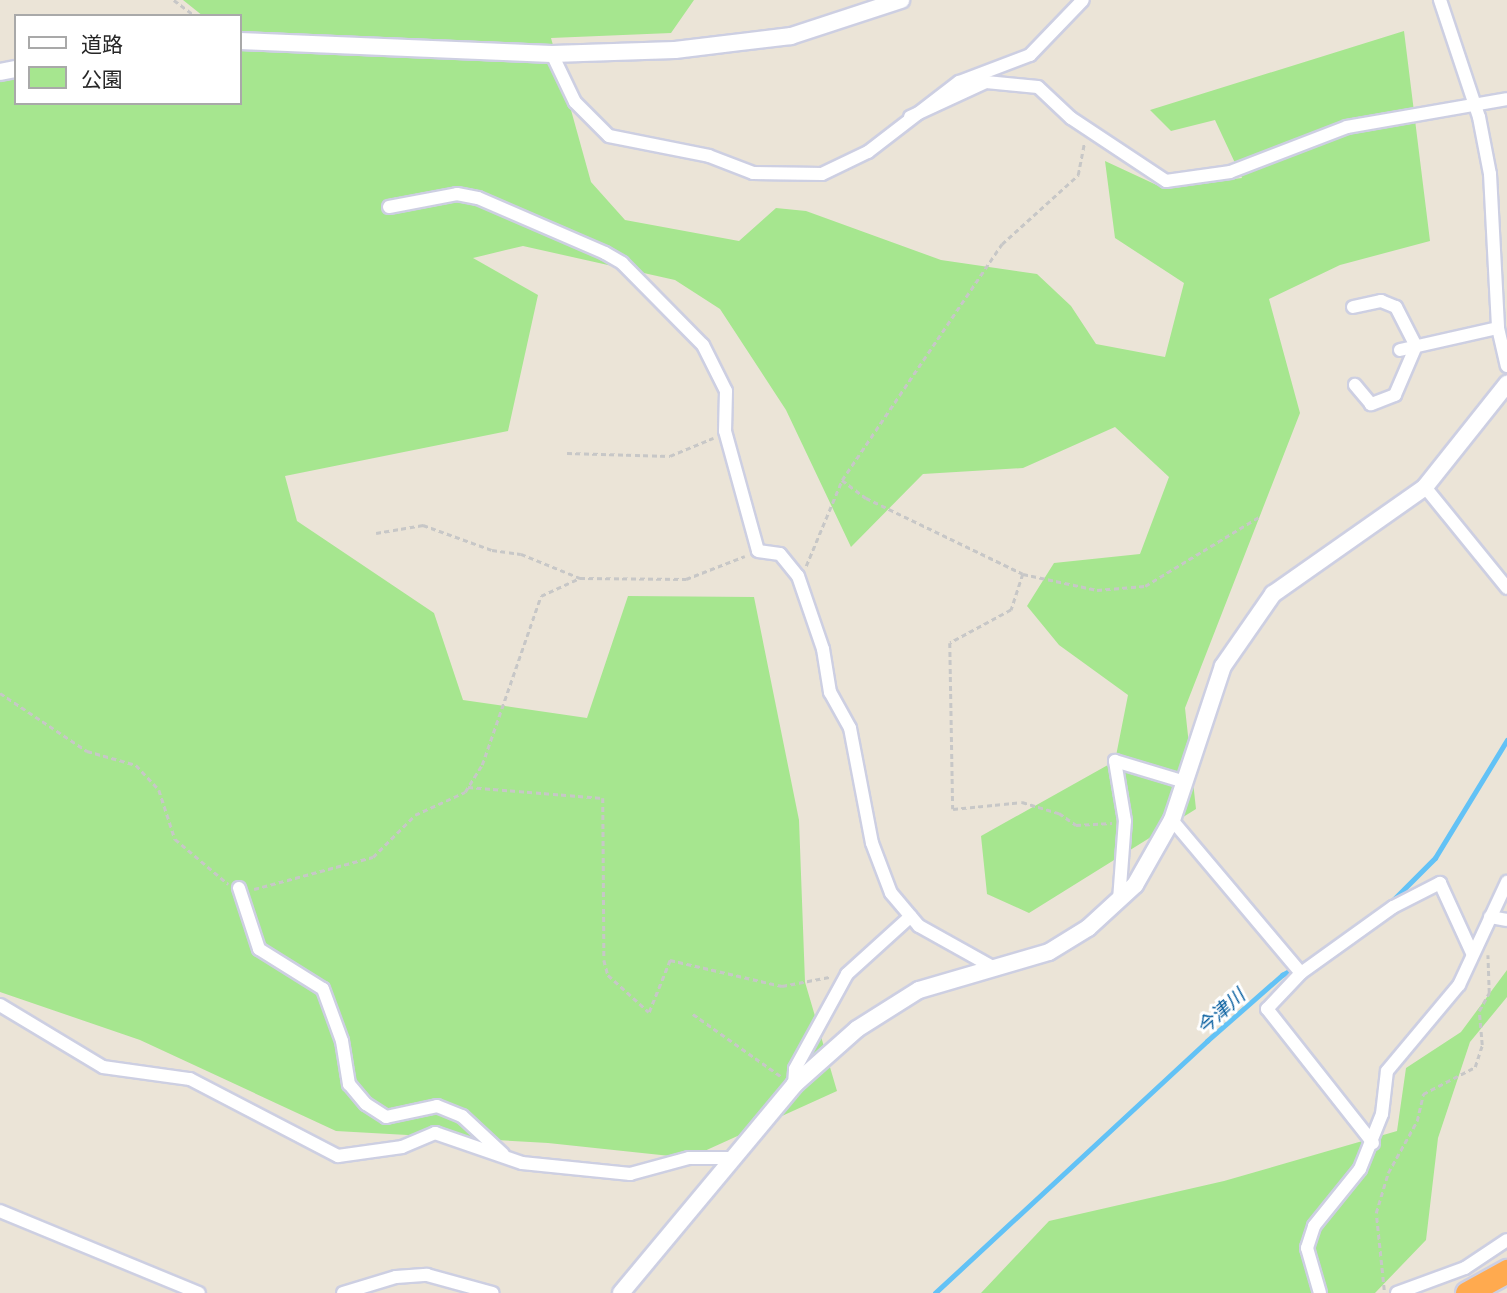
<!DOCTYPE html>
<meta charset="utf-8">
<style>
body{margin:0}
#map{position:relative;width:1507px;height:1293px;overflow:hidden;background:#ebe4d7;font-family:"Work Sans","Noto Sans JP",sans-serif}
div>[style]{position:absolute}
[style*='--x']{left:calc(var(--x)*1px);top:calc(var(--y)*1px);width:calc(var(--w)*1px);rotate:calc(var(--a)*1deg)}
.green>*{inset:0;background:#a6e68f}
.stream>*{height:4.5px;margin:-2.25px;padding:0 2.25px;transform-origin:2.25px;border-radius:2.25px;background:#62c2f6}
.path>*{height:2.5px;margin-top:-1.25px;transform-origin:0;background:repeating-linear-gradient(90deg,#c7c7c7 0 5px,transparent 0 8.5px)}
.roads{filter:drop-shadow(2px 0 #cdcfe2) drop-shadow(-2px 0 #cdcfe2) drop-shadow(0 2px #cdcfe2) drop-shadow(0 -2px #cdcfe2)}
.minor>*{height:12px;margin:-6px;padding:0 6px;transform-origin:6px;border-radius:6px;background:#fff}
.tertiary>*{height:16px;margin:-8px;padding:0 8px;transform-origin:8px;border-radius:8px;background:#fff}
.motorway>*{height:23px;margin:-11.5px;padding:0 11.5px;transform-origin:11.5px;border-radius:11.5px;background:#ffaa4f}
span{translate:-50% -50%;white-space:nowrap;text-align:center;line-height:1.15;-webkit-text-stroke:6px #fff;paint-order:stroke}
.water-label{font-size:19px;color:#055d9e;font-style:italic}
.legend{position:absolute;left:14px;top:14px;width:228px;height:91px;box-sizing:border-box;background:#fff;border:2px solid #a9a9a9;margin:0;padding:9px 12px;list-style:none;font-size:21px;color:#272727}
.legend li{display:flex;align-items:center;gap:14px;height:35px}
.legend b{width:35px;border:2px solid #a9a9a9}
</style>
<div id="map">
<div class="green">
<i style="clip-path:polygon(183px 0,694px 0,671px 33px,551px 38px,591px 182px,625px 220px,739px 241px,776px 208px,806px 211px,941px 260px,1037px 274px,1071px 306px,1096px 344px,1165px 357px,1184px 283px,1115px 238px,1105px 161px,1161px 187px,1242px 178px,1215px 120px,1171px 131px,1150px 110px,1404px 31px,1430px 241px,1340px 265px,1269px 299px,1300px 413px,1185px 708px,1196px 809px,1029px 913px,987px 894px,981px 836px,1115px 761px,1128px 695px,1059px 645px,1027px 606px,1054px 563px,1140px 554px,1169px 477px,1115px 427px,1023px 468px,923px 474px,851px 547px,786px 410px,720px 309px,675px 280px,523px 246px,473px 258px,538px 295px,508px 431px,285px 476px,297px 521px,434px 613px,463px 700px,587px 718px,628px 596px,754px 597px,799px 820px,805px 982px,837px 1091px,689px 1158px,548px 1143px,336px 1131px,140px 1040px,0 992px,0 62px,16px 78px,16px 103px,240px 103px,240px 16px,203px 16px)"></i>
<i style="clip-path:polygon(1507px 970px,1507px 997px,1470px 1042px,1438px 1138px,1426px 1240px,1375px 1293px,981px 1293px,1049px 1221px,1224px 1181px,1397px 1131px,1406px 1068px,1461px 1032px)"></i>
</div>
<div class="stream">
<i style="--x:1389;--y:904;--w:65;--a:-45"></i>
<i style="--x:1435;--y:858;--w:138;--a:-58.6"></i>
<i style="--x:935;--y:1293;--w:371;--a:-42.8"></i>
<i style="--x:1207;--y:1041;--w:100;--a:-41.3"></i>
<i style="--x:1282;--y:975;--w:29;--a:-29"></i>
</div>
<div class="path">
<i style="--x:174;--y:0;--w:26;--a:37"></i>
<i style="--x:567;--y:453;--w:103;--a:1.7"></i>
<i style="--x:670;--y:456;--w:47;--a:-22.7"></i>
<i style="--x:842;--y:480;--w:30;--a:37"></i>
<i style="--x:866;--y:498;--w:174;--a:25.8"></i>
<i style="--x:1023;--y:574;--w:76;--a:12.2"></i>
<i style="--x:1097;--y:590;--w:48;--a:-4.8"></i>
<i style="--x:1145;--y:586;--w:133;--a:-31.2"></i>
<i style="--x:376;--y:533;--w:48;--a:-9.7"></i>
<i style="--x:423;--y:525;--w:73;--a:19.9"></i>
<i style="--x:492;--y:550;--w:29;--a:8"></i>
<i style="--x:521;--y:554;--w:64;--a:22.1"></i>
<i style="--x:806;--y:566;--w:93;--a:-67.3"></i>
<i style="--x:842;--y:480;--w:285;--a:-55.9"></i>
<i style="--x:1002;--y:244;--w:103;--a:-42.2"></i>
<i style="--x:1078;--y:175;--w:32;--a:-79"></i>
<i style="--x:1023;--y:574;--w:38;--a:108"></i>
<i style="--x:1011;--y:610;--w:69;--a:151.6"></i>
<i style="--x:950;--y:643;--w:166;--a:89"></i>
<i style="--x:953;--y:809;--w:69;--a:-5.8"></i>
<i style="--x:1022;--y:802;--w:39;--a:17"></i>
<i style="--x:1059;--y:813;--w:21;--a:35"></i>
<i style="--x:1076;--y:825;--w:36;--a:-3"></i>
<i style="--x:0;--y:693;--w:105;--a:33.7"></i>
<i style="--x:87;--y:751;--w:51;--a:15.9"></i>
<i style="--x:136;--y:765;--w:34;--a:47"></i>
<i style="--x:159;--y:790;--w:52;--a:71.9"></i>
<i style="--x:175;--y:839;--w:70;--a:40.3"></i>
<i style="--x:468;--y:787;--w:135;--a:4.7"></i>
<i style="--x:603;--y:798;--w:162;--a:89.6"></i>
<i style="--x:604;--y:960;--w:16;--a:75"></i>
<i style="--x:608;--y:975;--w:55;--a:42.1"></i>
<i style="--x:649;--y:1012;--w:56;--a:-68"></i>
<i style="--x:670;--y:960;--w:115;--a:13.1"></i>
<i style="--x:782;--y:986;--w:48;--a:-10.8"></i>
<i style="--x:254;--y:889;--w:123;--a:-15.1"></i>
<i style="--x:373;--y:857;--w:59;--a:-45"></i>
<i style="--x:415;--y:815;--w:55;--a:-24.7"></i>
<i style="--x:465;--y:792;--w:32;--a:-58"></i>
<i style="--x:482;--y:765;--w:179;--a:-70.8"></i>
<i style="--x:541;--y:596;--w:43;--a:-24.8"></i>
<i style="--x:580;--y:578;--w:106;--a:0.5"></i>
<i style="--x:686;--y:579;--w:63;--a:-21.3"></i>
<i style="--x:693;--y:1014;--w:109;--a:35.3"></i>
<i style="--x:1384;--y:1290;--w:77;--a:-95.9"></i>
<i style="--x:1376;--y:1213;--w:42;--a:-73.3"></i>
<i style="--x:1388;--y:1173;--w:60;--a:-60.9"></i>
<i style="--x:1417;--y:1121;--w:28;--a:-77"></i>
<i style="--x:1423;--y:1094;--w:59;--a:-27.4"></i>
<i style="--x:1475;--y:1067;--w:23;--a:-72"></i>
<i style="--x:1482;--y:1045;--w:34;--a:-95"></i>
<i style="--x:1479;--y:1011;--w:21;--a:-61"></i>
<i style="--x:1489;--y:993;--w:38;--a:-92"></i>
</div>
<div class="roads">
<div class="minor">
<i style="--x:1440;--y:0;--w:123;--a:71.6"></i>
<i style="--x:1479;--y:117;--w:58;--a:79.1"></i>
<i style="--x:1490;--y:174;--w:154;--a:87"></i>
<i style="--x:1498;--y:328;--w:39;--a:77"></i>
<i style="--x:552;--y:54;--w:53;--a:64.4"></i>
<i style="--x:575;--y:102;--w:48;--a:45"></i>
<i style="--x:609;--y:136;--w:102;--a:11.3"></i>
<i style="--x:709;--y:156;--w:47;--a:21.1"></i>
<i style="--x:753;--y:173;--w:69;--a:0.8"></i>
<i style="--x:822;--y:174;--w:51;--a:-25.6"></i>
<i style="--x:868;--y:152;--w:115;--a:-37.6"></i>
<i style="--x:959;--y:82;--w:76;--a:-20.8"></i>
<i style="--x:1030;--y:55;--w:76;--a:-46.1"></i>
<i style="--x:910;--y:117;--w:84;--a:-24.7"></i>
<i style="--x:986;--y:82;--w:52;--a:5.5"></i>
<i style="--x:1038;--y:87;--w:45;--a:43.2"></i>
<i style="--x:1071;--y:118;--w:114;--a:33.6"></i>
<i style="--x:1166;--y:181;--w:65;--a:-8"></i>
<i style="--x:1230;--y:172;--w:125;--a:-21"></i>
<i style="--x:1347;--y:127;--w:162;--a:-9.9"></i>
<i style="--x:389;--y:207;--w:69;--a:-10.8"></i>
<i style="--x:457;--y:194;--w:21;--a:11"></i>
<i style="--x:478;--y:198;--w:138;--a:23.4"></i>
<i style="--x:605;--y:253;--w:20;--a:30"></i>
<i style="--x:622;--y:263;--w:115;--a:45.4"></i>
<i style="--x:703;--y:345;--w:51;--a:63.4"></i>
<i style="--x:726;--y:391;--w:40;--a:91.4"></i>
<i style="--x:725;--y:431;--w:124;--a:74.6"></i>
<i style="--x:758;--y:551;--w:22;--a:8"></i>
<i style="--x:780;--y:554;--w:28;--a:51"></i>
<i style="--x:798;--y:576;--w:77;--a:71.1"></i>
<i style="--x:823;--y:649;--w:44;--a:80.8"></i>
<i style="--x:830;--y:692;--w:41;--a:60.9"></i>
<i style="--x:850;--y:728;--w:117;--a:79.2"></i>
<i style="--x:872;--y:843;--w:53;--a:69.2"></i>
<i style="--x:891;--y:893;--w:43;--a:49.7"></i>
<i style="--x:919;--y:926;--w:88;--a:29.2"></i>
<i style="--x:1353;--y:307;--w:29;--a:-12"></i>
<i style="--x:1381;--y:301;--w:16;--a:22"></i>
<i style="--x:1396;--y:307;--w:44;--a:62.9"></i>
<i style="--x:1416;--y:346;--w:53;--a:113.2"></i>
<i style="--x:1395;--y:395;--w:26;--a:159"></i>
<i style="--x:1371;--y:404;--w:25;--a:-130"></i>
<i style="--x:1400;--y:350;--w:100;--a:-12.7"></i>
<i style="--x:1425;--y:487;--w:130;--a:50.9"></i>
<i style="--x:1172;--y:820;--w:200;--a:49.9"></i>
<i style="--x:239;--y:888;--w:64;--a:71.8"></i>
<i style="--x:259;--y:949;--w:75;--a:32"></i>
<i style="--x:323;--y:989;--w:55;--a:69.9"></i>
<i style="--x:342;--y:1041;--w:44;--a:80.8"></i>
<i style="--x:349;--y:1084;--w:26;--a:50"></i>
<i style="--x:366;--y:1104;--w:24;--a:33"></i>
<i style="--x:386;--y:1117;--w:52;--a:-12.2"></i>
<i style="--x:437;--y:1106;--w:27;--a:22"></i>
<i style="--x:462;--y:1116;--w:56;--a:42.8"></i>
<i style="--x:1119;--y:900;--w:79;--a:-85.7"></i>
<i style="--x:1125;--y:821;--w:61;--a:-99.5"></i>
<i style="--x:1115;--y:761;--w:73;--a:16.7"></i>
<i style="--x:1490;--y:917;--w:17;--a:10"></i>
<i style="--x:0;--y:1005;--w:120;--a:31"></i>
<i style="--x:103;--y:1067;--w:88;--a:7.9"></i>
<i style="--x:190;--y:1079;--w:167;--a:27.5"></i>
<i style="--x:338;--y:1156;--w:65;--a:-8"></i>
<i style="--x:402;--y:1147;--w:36;--a:-23"></i>
<i style="--x:435;--y:1133;--w:92;--a:19"></i>
<i style="--x:522;--y:1163;--w:109;--a:5.8"></i>
<i style="--x:630;--y:1174;--w:61;--a:-15.2"></i>
<i style="--x:689;--y:1158;--w:44;--a:0"></i>
<i style="--x:794;--y:1085;--w:16;--a:-86"></i>
<i style="--x:795;--y:1069;--w:108;--a:-61.3"></i>
<i style="--x:847;--y:974;--w:86;--a:-42.2"></i>
<i style="--x:1373;--y:1143;--w:171;--a:-128.3"></i>
<i style="--x:1267;--y:1009;--w:50;--a:-46.6"></i>
<i style="--x:1301;--y:973;--w:113;--a:-35.7"></i>
<i style="--x:1393;--y:907;--w:53;--a:-27.1"></i>
<i style="--x:1440;--y:883;--w:77;--a:65.4"></i>
<i style="--x:0;--y:1211;--w:215;--a:22.4"></i>
<i style="--x:343;--y:1293;--w:55;--a:-16.8"></i>
<i style="--x:396;--y:1277;--w:31;--a:-4"></i>
<i style="--x:427;--y:1275;--w:68;--a:15.3"></i>
<i style="--x:1320;--y:1293;--w:47;--a:-106.1"></i>
<i style="--x:1307;--y:1248;--w:23;--a:-72"></i>
<i style="--x:1314;--y:1226;--w:73;--a:-51.1"></i>
<i style="--x:1360;--y:1169;--w:59;--a:-68.2"></i>
<i style="--x:1382;--y:1114;--w:43;--a:-83.4"></i>
<i style="--x:1387;--y:1071;--w:112;--a:-50.1"></i>
<i style="--x:1459;--y:985;--w:114;--a:-65"></i>
<i style="--x:1397;--y:1293;--w:72;--a:-20.2"></i>
<i style="--x:1465;--y:1268;--w:50;--a:-33.7"></i>
</div>
<div class="tertiary">
<i style="--x:240;--y:41;--w:312;--a:2.4"></i>
<i style="--x:552;--y:54;--w:123;--a:-1.9"></i>
<i style="--x:675;--y:50;--w:117;--a:-6.9"></i>
<i style="--x:791;--y:36;--w:116;--a:-18.1"></i>
<i style="--x:0;--y:72;--w:16;--a:-11"></i>
<i style="--x:621;--y:1293;--w:271;--a:-50.2"></i>
<i style="--x:794;--y:1085;--w:84;--a:-41.6"></i>
<i style="--x:857;--y:1029;--w:73;--a:-32.2"></i>
<i style="--x:919;--y:990;--w:135;--a:-16.3"></i>
<i style="--x:1049;--y:952;--w:46;--a:-31.6"></i>
<i style="--x:1088;--y:928;--w:64;--a:-42.5"></i>
<i style="--x:1135;--y:885;--w:75;--a:-60.4"></i>
<i style="--x:1172;--y:820;--w:162;--a:-71.7"></i>
<i style="--x:1223;--y:666;--w:88;--a:-55.2"></i>
<i style="--x:1273;--y:594;--w:186;--a:-35.1"></i>
<i style="--x:1425;--y:487;--w:132;--a:-51.5"></i>
</div>
<div class="motorway">
<i style="--x:1467;--y:1293;--w:46;--a:-28.8"></i>
</div>
</div>
<div class="water-label">
<span style="left:1221px;top:1012px;rotate:-42deg">今津川</span>
</div>
<ul class="legend">
<li><b style="height:9px;background:#fff"></b>道路</li>
<li><b style="height:19px;background:#a6e68f"></b>公園</li>
</ul>
</div>
